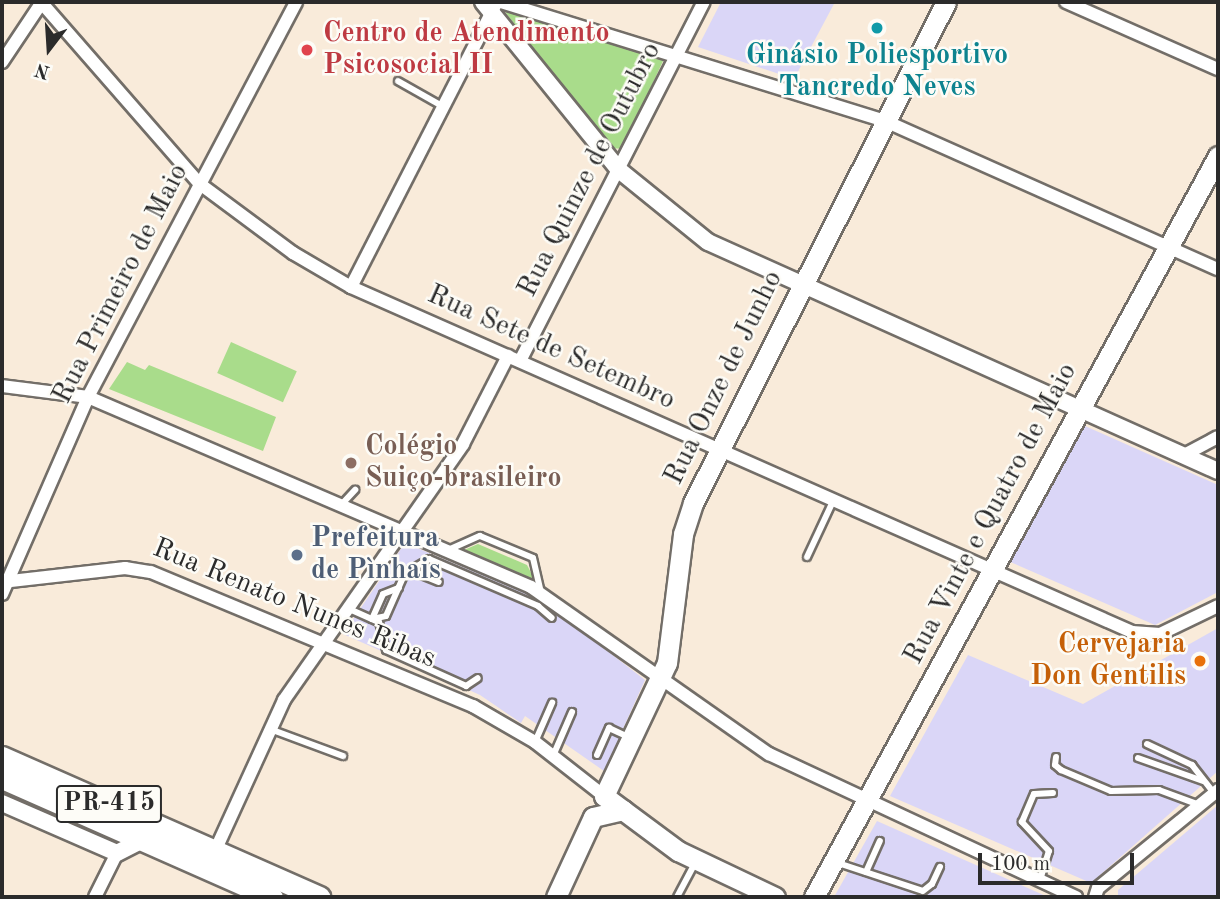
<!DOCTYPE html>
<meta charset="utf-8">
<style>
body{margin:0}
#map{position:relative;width:1220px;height:899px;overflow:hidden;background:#f9ebda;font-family:"Old Standard TT",serif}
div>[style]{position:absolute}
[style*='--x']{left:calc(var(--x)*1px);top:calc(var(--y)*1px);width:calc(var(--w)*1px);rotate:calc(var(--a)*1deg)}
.built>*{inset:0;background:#dad6f7}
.green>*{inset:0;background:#a9dc8b;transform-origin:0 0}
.roads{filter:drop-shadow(2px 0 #736e68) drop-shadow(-2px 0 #736e68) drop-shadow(0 2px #736e68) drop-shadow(0 -2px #736e68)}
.service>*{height:6px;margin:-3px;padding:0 3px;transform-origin:3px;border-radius:3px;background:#fff}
.minor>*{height:12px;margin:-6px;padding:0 6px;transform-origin:6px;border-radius:6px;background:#fff}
.tertiary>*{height:16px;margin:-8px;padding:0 8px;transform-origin:8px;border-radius:8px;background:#fff}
.primary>*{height:19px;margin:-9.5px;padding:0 9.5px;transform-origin:9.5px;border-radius:9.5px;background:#fff}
.trunk>*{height:21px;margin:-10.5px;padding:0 10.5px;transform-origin:10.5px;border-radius:10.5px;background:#fff}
.dots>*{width:19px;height:19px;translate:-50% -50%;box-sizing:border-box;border:4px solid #fdfcf7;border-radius:50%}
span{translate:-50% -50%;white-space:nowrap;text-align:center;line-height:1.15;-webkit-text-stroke:5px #fdfcf7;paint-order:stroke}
.shield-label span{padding:2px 5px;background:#fdfcf7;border:2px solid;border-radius:5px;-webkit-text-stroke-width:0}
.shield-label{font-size:26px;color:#2b2b2b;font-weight:700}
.health-label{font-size:28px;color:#be3a42;font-weight:700}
.left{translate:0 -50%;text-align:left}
.culture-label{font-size:28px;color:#0d838f;font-weight:700}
.street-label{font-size:28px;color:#2b2b2b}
.education-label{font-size:28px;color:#785e54;font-weight:700}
.service-label{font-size:28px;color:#4e5e75;font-weight:700}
.food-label{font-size:28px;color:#c56008;font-weight:700}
.right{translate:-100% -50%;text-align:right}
.frame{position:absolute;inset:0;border:4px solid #2b2b2b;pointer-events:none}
.north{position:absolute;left:14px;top:14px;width:70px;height:70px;-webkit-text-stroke:5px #fdfcf7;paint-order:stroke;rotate:197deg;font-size:19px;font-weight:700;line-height:28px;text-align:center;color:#2b2b2b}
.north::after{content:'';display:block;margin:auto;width:24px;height:32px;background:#2b2b2b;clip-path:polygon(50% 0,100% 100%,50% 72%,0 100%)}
.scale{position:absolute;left:978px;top:853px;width:156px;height:32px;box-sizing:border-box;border:4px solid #2b2b2b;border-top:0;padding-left:9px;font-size:21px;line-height:24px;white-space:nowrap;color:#2b2b2b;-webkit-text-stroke:5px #fdfcf7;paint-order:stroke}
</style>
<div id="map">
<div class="built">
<i style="clip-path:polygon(721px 2px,835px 2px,794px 79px,698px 47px)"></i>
<i style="clip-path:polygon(1085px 426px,1218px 485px,1218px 592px,1155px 625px,1008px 561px)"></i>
<i style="clip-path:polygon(405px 543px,540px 599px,645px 680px,604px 771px,525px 716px,521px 723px,480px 695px,343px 634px)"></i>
<i style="clip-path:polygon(1218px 628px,1218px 771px,1091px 883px,890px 796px,968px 655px,1083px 704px)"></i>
<i style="clip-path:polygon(1218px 805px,1218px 897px,1118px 896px,1118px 890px)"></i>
<i style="clip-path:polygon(877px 821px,1048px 897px,834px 897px)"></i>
</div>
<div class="green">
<i style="clip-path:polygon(502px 8px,664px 59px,622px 149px,612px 148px)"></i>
<i style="left:231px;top:342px;width:72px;height:34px;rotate:24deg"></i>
<i style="clip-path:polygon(127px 362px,145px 370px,149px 365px,276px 417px,263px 451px,109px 389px)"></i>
<i style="clip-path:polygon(478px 544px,527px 565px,536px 582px,464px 550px)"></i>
</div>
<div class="roads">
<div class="service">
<i style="--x:398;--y:81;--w:51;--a:29.6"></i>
<i style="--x:341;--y:505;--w:21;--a:-47"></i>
<i style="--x:448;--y:550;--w:35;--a:-24"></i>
<i style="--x:480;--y:536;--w:57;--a:22.5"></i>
<i style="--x:533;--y:558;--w:36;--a:77"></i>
<i style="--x:807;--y:557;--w:64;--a:-65"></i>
<i style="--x:409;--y:570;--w:32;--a:22"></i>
<i style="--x:347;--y:608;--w:35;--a:24"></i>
<i style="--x:379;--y:622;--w:29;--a:76"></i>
<i style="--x:386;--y:650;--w:88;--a:24.2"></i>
<i style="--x:466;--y:686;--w:14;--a:-34"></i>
<i style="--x:372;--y:619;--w:14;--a:-12"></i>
<i style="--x:386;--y:616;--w:47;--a:-66.2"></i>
<i style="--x:405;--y:573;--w:28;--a:-30"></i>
<i style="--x:429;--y:559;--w:119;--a:23.3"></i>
<i style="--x:538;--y:606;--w:18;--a:41"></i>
<i style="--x:372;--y:619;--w:27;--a:-66"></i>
<i style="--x:383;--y:594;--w:17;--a:-21"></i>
<i style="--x:270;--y:729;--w:78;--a:20.3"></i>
<i style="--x:535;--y:742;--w:43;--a:-66.4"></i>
<i style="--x:1147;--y:744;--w:50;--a:25"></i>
<i style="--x:1192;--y:765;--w:36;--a:52"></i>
<i style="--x:597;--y:755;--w:30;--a:-66"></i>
<i style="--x:609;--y:728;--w:21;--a:25"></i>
<i style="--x:553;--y:756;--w:48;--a:-66.6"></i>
<i style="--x:1056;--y:757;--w:8;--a:97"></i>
<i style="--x:1055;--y:765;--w:8;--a:40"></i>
<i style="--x:1061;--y:770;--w:54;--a:22.8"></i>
<i style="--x:1111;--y:791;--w:48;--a:-1.2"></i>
<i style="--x:1159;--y:790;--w:40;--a:20.2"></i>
<i style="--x:1138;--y:758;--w:69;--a:19.5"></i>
<i style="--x:838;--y:863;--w:89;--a:18.2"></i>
<i style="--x:923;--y:891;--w:11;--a:-38"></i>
<i style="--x:932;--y:884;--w:19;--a:-65"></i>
<i style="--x:866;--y:872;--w:34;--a:-66"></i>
<i style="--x:1040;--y:880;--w:30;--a:-73"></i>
<i style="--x:1049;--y:851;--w:40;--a:-133"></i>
<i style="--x:1022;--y:822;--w:30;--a:-67"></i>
<i style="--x:1034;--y:794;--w:19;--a:-3"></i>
<i style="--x:677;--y:897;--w:40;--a:-62"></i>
</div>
<div class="minor">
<i style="--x:41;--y:2;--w:242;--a:48.9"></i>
<i style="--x:200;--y:184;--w:116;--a:36.6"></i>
<i style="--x:293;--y:253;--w:67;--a:30.4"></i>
<i style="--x:351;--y:287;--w:854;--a:23.83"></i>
<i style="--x:1132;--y:632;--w:28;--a:4"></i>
<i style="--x:1160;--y:634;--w:64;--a:-25.8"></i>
<i style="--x:501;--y:2;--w:402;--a:17.2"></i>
<i style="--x:885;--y:121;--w:364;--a:24"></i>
<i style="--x:1066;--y:2;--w:166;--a:23.8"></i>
<i style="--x:2;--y:62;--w:72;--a:-56.3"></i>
<i style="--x:351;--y:287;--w:317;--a:-62.9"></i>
<i style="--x:520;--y:361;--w:403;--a:-62.9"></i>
<i style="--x:2;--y:386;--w:87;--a:7.3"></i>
<i style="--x:88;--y:397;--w:482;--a:23.2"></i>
<i style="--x:531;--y:587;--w:291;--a:35.1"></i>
<i style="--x:769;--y:754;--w:339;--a:25"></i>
<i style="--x:1184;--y:455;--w:38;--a:-28"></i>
<i style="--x:2;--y:582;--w:124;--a:-6.5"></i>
<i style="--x:125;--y:568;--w:26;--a:9"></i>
<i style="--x:151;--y:572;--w:349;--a:22.6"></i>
<i style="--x:473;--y:706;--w:72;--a:30.1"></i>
<i style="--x:535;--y:742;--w:88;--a:38"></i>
<i style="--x:2;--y:594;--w:215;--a:-66.4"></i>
<i style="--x:88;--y:397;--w:446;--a:-62.2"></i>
<i style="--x:215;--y:851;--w:166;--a:-65.4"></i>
<i style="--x:284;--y:700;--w:312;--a:-55"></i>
<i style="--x:463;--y:444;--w:99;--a:-62.9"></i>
<i style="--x:95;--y:897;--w:49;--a:-63.4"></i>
<i style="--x:1095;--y:897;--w:9;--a:-72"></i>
<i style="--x:1098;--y:888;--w:155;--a:-39.2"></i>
</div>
<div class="tertiary">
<i style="--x:483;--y:2;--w:216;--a:51"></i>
<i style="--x:619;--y:170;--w:114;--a:39"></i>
<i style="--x:708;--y:242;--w:559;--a:24.18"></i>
<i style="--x:2;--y:803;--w:125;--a:23.5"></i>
<i style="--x:117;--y:853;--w:28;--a:-27"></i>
</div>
<div class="primary">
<i style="--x:556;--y:897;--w:88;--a:-65.2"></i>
<i style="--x:593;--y:817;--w:31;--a:-13"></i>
<i style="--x:775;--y:897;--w:107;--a:-154.6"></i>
<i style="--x:678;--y:851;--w:92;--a:-143.4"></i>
<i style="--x:604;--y:796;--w:147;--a:-64.7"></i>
<i style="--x:667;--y:663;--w:130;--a:-82.9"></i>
<i style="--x:683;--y:534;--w:33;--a:-72"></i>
<i style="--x:693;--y:503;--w:561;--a:-63.21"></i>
<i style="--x:814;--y:897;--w:844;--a:-61.4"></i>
</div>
<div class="trunk">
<i style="--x:2;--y:757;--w:347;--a:23.8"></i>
<i style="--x:2;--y:778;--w:295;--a:23.8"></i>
</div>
</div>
<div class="dots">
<i style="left:877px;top:28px;background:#0f9aa8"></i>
<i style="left:307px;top:50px;background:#e0444e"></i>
<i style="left:351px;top:463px;background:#8d6e63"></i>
<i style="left:297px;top:555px;background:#5c6f8a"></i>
<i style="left:1200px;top:661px;background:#e8710a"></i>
</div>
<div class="shield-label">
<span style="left:109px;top:804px">PR-415</span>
</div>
<div class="health-label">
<span class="left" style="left:323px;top:50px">Centro de Atendimento<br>Psicosocial II</span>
</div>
<div class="culture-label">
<span style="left:877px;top:72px">Ginásio Poliesportivo<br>Tancredo Neves</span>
</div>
<div class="street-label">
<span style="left:590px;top:170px;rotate:-63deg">Rua Quinze de Outubro</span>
<span style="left:121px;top:284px;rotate:-63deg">Rua Primeiro de Maio</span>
<span style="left:551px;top:348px;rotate:24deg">Rua Sete de Setembro</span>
<span style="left:724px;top:378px;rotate:-64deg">Rua Onze de Junho</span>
<span style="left:991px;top:514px;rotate:-62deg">Rua Vinte e Quatro de Maio</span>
<span style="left:294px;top:604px;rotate:22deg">Rua Renato Nunes Ribas</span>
</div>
<div class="education-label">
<span class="left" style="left:365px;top:463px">Colégio<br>Suiço-brasileiro</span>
</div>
<div class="service-label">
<span class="left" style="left:311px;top:555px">Prefeitura<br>de Pìnhais</span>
</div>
<div class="food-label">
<span class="right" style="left:1186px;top:661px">Cervejaria<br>Don Gentilis</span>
</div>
<div class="frame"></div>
<div class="north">N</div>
<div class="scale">100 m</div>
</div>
